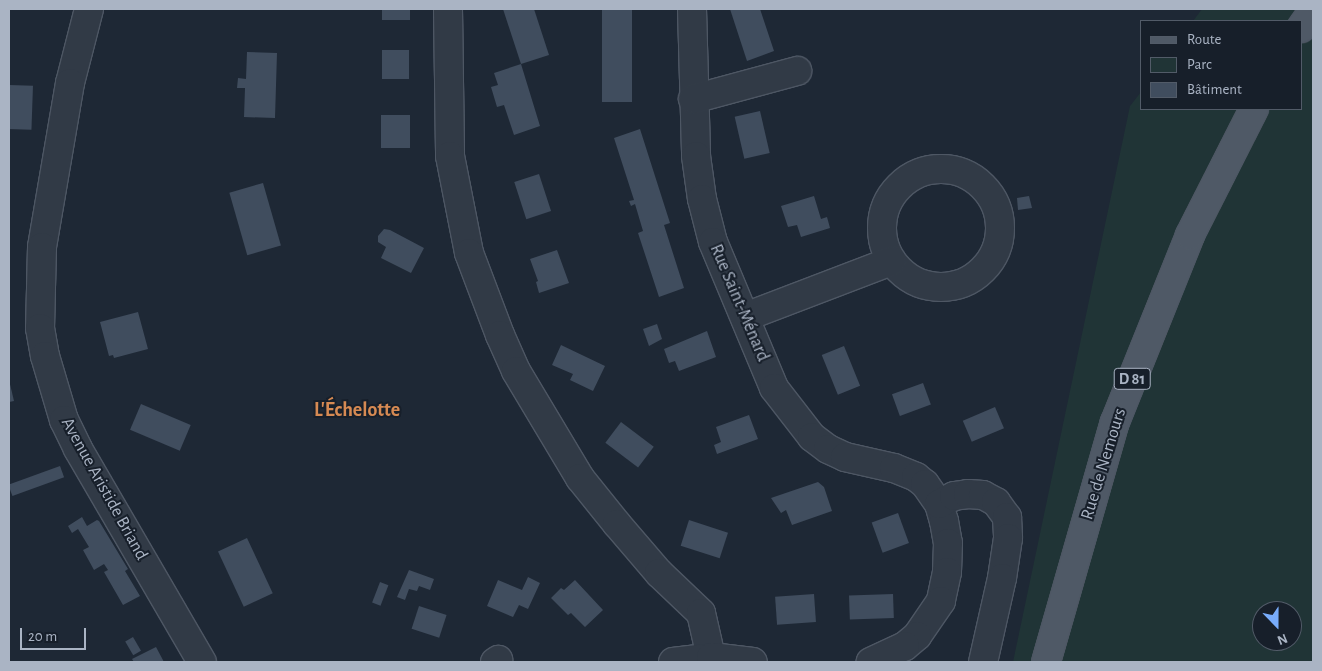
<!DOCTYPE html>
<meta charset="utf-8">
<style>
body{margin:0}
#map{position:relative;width:1322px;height:671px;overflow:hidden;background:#1e2835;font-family:"Alegreya Sans",sans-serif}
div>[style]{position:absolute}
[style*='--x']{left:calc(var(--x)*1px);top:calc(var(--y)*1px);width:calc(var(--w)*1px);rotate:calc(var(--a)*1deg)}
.green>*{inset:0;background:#203436}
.building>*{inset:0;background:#404d5e;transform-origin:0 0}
.roads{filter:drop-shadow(1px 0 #4e5764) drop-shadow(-1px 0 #4e5764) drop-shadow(0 1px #4e5764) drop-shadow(0 -1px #4e5764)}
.minor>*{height:28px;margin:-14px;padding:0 14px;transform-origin:14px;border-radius:14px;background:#313a46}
.minor>.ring{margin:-14px;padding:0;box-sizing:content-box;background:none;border:28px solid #313a46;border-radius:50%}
.major>*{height:28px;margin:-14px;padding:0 14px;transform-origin:14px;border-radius:14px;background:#4f5966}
span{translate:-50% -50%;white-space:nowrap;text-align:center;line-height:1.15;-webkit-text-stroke:4px #171f2a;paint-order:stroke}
.shield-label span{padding:1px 4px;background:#171f2a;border:1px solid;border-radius:4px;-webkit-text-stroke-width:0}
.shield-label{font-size:16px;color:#aab4c4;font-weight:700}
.street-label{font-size:18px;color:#aab4c4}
.quarter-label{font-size:20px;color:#d68a53;font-weight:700}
.frame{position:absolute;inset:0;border:10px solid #aab4c4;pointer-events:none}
.legend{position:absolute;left:1140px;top:20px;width:162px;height:90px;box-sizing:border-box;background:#171f2a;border:1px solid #525b68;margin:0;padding:6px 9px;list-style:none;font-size:15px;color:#aab4c4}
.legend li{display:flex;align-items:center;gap:10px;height:25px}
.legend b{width:25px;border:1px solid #525b68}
.north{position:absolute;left:1252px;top:601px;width:50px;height:50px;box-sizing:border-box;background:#171f2a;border:1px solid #525b68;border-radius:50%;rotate:158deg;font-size:14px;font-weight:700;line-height:20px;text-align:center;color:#aab4c4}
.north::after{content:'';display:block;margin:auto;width:18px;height:22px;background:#78acfb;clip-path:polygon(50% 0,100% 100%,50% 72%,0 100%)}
.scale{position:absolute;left:20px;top:628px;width:66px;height:22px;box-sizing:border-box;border:2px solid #aab4c4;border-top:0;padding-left:6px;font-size:15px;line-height:18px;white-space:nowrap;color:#aab4c4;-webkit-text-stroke:4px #171f2a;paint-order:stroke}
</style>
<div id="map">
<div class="green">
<i style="clip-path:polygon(evenodd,1202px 9px,1313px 9px,1313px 662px,1013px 662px,1130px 106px,1141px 92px,1141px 109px,1301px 109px,1301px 21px,1193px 21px,1202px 9px,1262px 611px,1292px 611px,1292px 641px,1262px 641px,1262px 611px)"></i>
</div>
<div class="building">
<i style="left:382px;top:9px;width:28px;height:11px"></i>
<i style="clip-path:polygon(503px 9px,534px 9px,549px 55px,521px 64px)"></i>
<i style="left:602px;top:9px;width:30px;height:93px"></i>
<i style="clip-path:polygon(730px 9px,760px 9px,774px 51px,747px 61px)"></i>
<i style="left:382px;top:50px;width:27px;height:29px"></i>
<i style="clip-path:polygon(247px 52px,277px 53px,275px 118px,244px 117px,245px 88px,237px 88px,238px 78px,246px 79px)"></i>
<i style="clip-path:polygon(521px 64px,540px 126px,514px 135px,504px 105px,497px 107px,491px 87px,498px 85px,494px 73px)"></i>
<i style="left:9px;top:85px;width:24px;height:44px;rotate:2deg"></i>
<i style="left:760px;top:111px;width:43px;height:26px;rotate:77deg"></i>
<i style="left:381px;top:115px;width:29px;height:33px"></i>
<i style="clip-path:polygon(640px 129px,670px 223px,664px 225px,684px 288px,659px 297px,638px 233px,643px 231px,635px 204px,631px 206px,629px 201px,634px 200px,614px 138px)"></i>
<i style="left:539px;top:174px;width:39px;height:26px;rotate:72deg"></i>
<i style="left:263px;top:183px;width:65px;height:35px;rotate:74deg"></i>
<i style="clip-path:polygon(814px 196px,821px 219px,827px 217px,830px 228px,801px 237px,797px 225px,788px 227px,781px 206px)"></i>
<i style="clip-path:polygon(1029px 196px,1032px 208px,1018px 210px,1017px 198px)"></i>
<i style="clip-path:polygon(384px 229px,390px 230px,424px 248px,411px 273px,381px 258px,386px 247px,378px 242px,378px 236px)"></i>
<i style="clip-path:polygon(557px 250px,569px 283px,539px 293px,536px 282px,538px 281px,530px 259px)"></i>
<i style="clip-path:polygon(138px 312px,148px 349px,114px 358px,113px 355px,109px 356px,100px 322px)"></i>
<i style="clip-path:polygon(657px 324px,662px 339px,649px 346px,643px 329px)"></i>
<i style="clip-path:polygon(707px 331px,716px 357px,679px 371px,675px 361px,669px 363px,664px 349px)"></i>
<i style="clip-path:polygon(561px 345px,605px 366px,593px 391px,570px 380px,573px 374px,552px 365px)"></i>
<i style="left:844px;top:346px;width:43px;height:24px;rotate:68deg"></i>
<i style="clip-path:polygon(9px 380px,14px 401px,9px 402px)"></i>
<i style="left:923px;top:383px;width:23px;height:33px;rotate:70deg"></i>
<i style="left:141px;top:404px;width:54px;height:28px;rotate:23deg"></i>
<i style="left:995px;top:407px;width:23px;height:35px;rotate:67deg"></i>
<i style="clip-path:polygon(749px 415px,758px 439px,717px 454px,714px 445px,721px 442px,716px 427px)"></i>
<i style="left:621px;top:422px;width:41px;height:26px;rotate:37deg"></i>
<i style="left:60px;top:466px;width:12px;height:55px;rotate:70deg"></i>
<i style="clip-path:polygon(818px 482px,824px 487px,832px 511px,792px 525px,786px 510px,781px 513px,771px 498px)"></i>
<i style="left:898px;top:513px;width:32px;height:28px;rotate:70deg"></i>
<i style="clip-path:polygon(82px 517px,87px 526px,97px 520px,99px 521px,128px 569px,125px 571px,140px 596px,123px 605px,104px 572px,108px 570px,104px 564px,94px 570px,83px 550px,89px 547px,78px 529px,72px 533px,68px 526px)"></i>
<i style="left:689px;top:520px;width:41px;height:27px;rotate:18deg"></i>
<i style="left:247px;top:538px;width:61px;height:32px;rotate:65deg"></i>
<i style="clip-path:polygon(409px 570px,434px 579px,430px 590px,419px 586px,417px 591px,409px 589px,405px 600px,397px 597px)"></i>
<i style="clip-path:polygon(528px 577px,540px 583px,528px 609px,519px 605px,513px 617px,487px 606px,498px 580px,522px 590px)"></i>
<i style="clip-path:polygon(575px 580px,603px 610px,585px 627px,571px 613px,568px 615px,551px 598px,561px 588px,564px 590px)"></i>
<i style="left:380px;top:582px;width:9px;height:22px;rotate:21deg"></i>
<i style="left:814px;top:594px;width:28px;height:39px;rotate:86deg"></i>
<i style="left:893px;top:594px;width:24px;height:44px;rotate:88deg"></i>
<i style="left:419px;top:606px;width:29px;height:24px;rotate:18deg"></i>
<i style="left:133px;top:637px;width:16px;height:9px;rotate:60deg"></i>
<i style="clip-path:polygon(156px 647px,164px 662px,134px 662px,132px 659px)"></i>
</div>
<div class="roads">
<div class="minor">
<i style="--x:89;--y:9;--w:76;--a:104.4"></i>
<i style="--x:70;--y:83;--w:166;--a:99.7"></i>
<i style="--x:42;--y:247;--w:81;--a:91.4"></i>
<i style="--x:40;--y:328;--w:28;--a:80"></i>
<i style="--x:45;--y:356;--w:67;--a:73.5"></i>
<i style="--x:64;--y:420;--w:32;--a:64"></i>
<i style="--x:78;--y:449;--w:246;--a:59.8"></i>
<i style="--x:448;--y:9;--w:147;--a:89.2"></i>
<i style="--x:450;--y:156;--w:99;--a:78.9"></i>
<i style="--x:469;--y:253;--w:88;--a:69.3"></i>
<i style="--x:500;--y:335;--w:39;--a:66"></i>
<i style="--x:516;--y:371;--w:125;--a:59.1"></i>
<i style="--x:580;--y:478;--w:59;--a:51.2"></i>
<i style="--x:617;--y:524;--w:65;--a:49.4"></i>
<i style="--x:659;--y:573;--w:58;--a:43.6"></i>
<i style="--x:701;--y:613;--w:45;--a:77.2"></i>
<i style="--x:692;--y:9;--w:147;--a:88.4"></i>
<i style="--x:696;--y:156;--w:43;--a:82.1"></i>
<i style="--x:702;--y:199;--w:44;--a:75.7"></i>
<i style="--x:713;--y:242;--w:158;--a:67.3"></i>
<i style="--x:774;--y:388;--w:62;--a:52.2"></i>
<i style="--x:812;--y:437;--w:20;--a:37"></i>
<i style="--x:828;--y:449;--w:19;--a:25"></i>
<i style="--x:845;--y:457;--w:50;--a:12.7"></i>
<i style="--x:894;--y:468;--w:24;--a:22"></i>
<i style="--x:916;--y:477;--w:11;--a:38"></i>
<i style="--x:925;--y:484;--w:24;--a:55"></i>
<i style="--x:939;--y:504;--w:18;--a:74"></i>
<i style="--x:944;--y:521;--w:22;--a:80"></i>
<i style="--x:948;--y:543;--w:29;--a:92"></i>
<i style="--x:947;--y:572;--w:30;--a:102"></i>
<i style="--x:941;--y:601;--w:42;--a:124.4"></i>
<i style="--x:917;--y:636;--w:16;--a:140"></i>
<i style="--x:905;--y:646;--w:38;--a:155"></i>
<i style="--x:693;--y:99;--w:108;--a:-15.1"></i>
<i class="ring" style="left:882px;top:169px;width:90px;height:90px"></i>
<i style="--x:745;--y:317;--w:157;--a:-20.9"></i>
<i style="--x:939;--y:504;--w:17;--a:-28"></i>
<i style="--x:954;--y:496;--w:14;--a:-8"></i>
<i style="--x:968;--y:494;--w:15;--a:4"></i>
<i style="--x:983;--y:495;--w:15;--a:28"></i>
<i style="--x:996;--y:502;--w:19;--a:54"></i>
<i style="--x:1007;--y:517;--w:21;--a:87"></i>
<i style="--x:1008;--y:538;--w:40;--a:98.5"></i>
<i style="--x:1002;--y:578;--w:86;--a:102.7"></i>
<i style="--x:495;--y:662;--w:4;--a:-34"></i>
<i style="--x:673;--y:662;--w:38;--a:-7"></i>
<i style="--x:711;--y:657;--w:42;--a:6.8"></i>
</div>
<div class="major">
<i style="--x:1301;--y:28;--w:21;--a:-55"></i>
<i style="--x:1046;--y:662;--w:250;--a:-74"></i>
<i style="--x:1115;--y:422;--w:201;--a:-68.1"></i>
<i style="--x:1190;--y:235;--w:141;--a:-63.1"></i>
</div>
</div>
<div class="shield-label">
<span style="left:1132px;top:379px">D 81</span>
</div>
<div class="street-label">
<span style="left:739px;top:303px;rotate:67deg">Rue Saint-Ménard</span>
<span style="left:1104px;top:464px;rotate:-73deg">Rue de Nemours</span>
<span style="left:104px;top:489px;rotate:61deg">Avenue Aristide Briand</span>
</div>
<div class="quarter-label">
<span style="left:357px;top:410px">L'Échelotte</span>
</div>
<div class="frame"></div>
<ul class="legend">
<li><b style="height:6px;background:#4f5966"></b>Route</li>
<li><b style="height:14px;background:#203436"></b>Parc</li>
<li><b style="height:14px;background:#404d5e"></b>Bâtiment</li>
</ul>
<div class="north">N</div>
<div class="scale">20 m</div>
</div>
